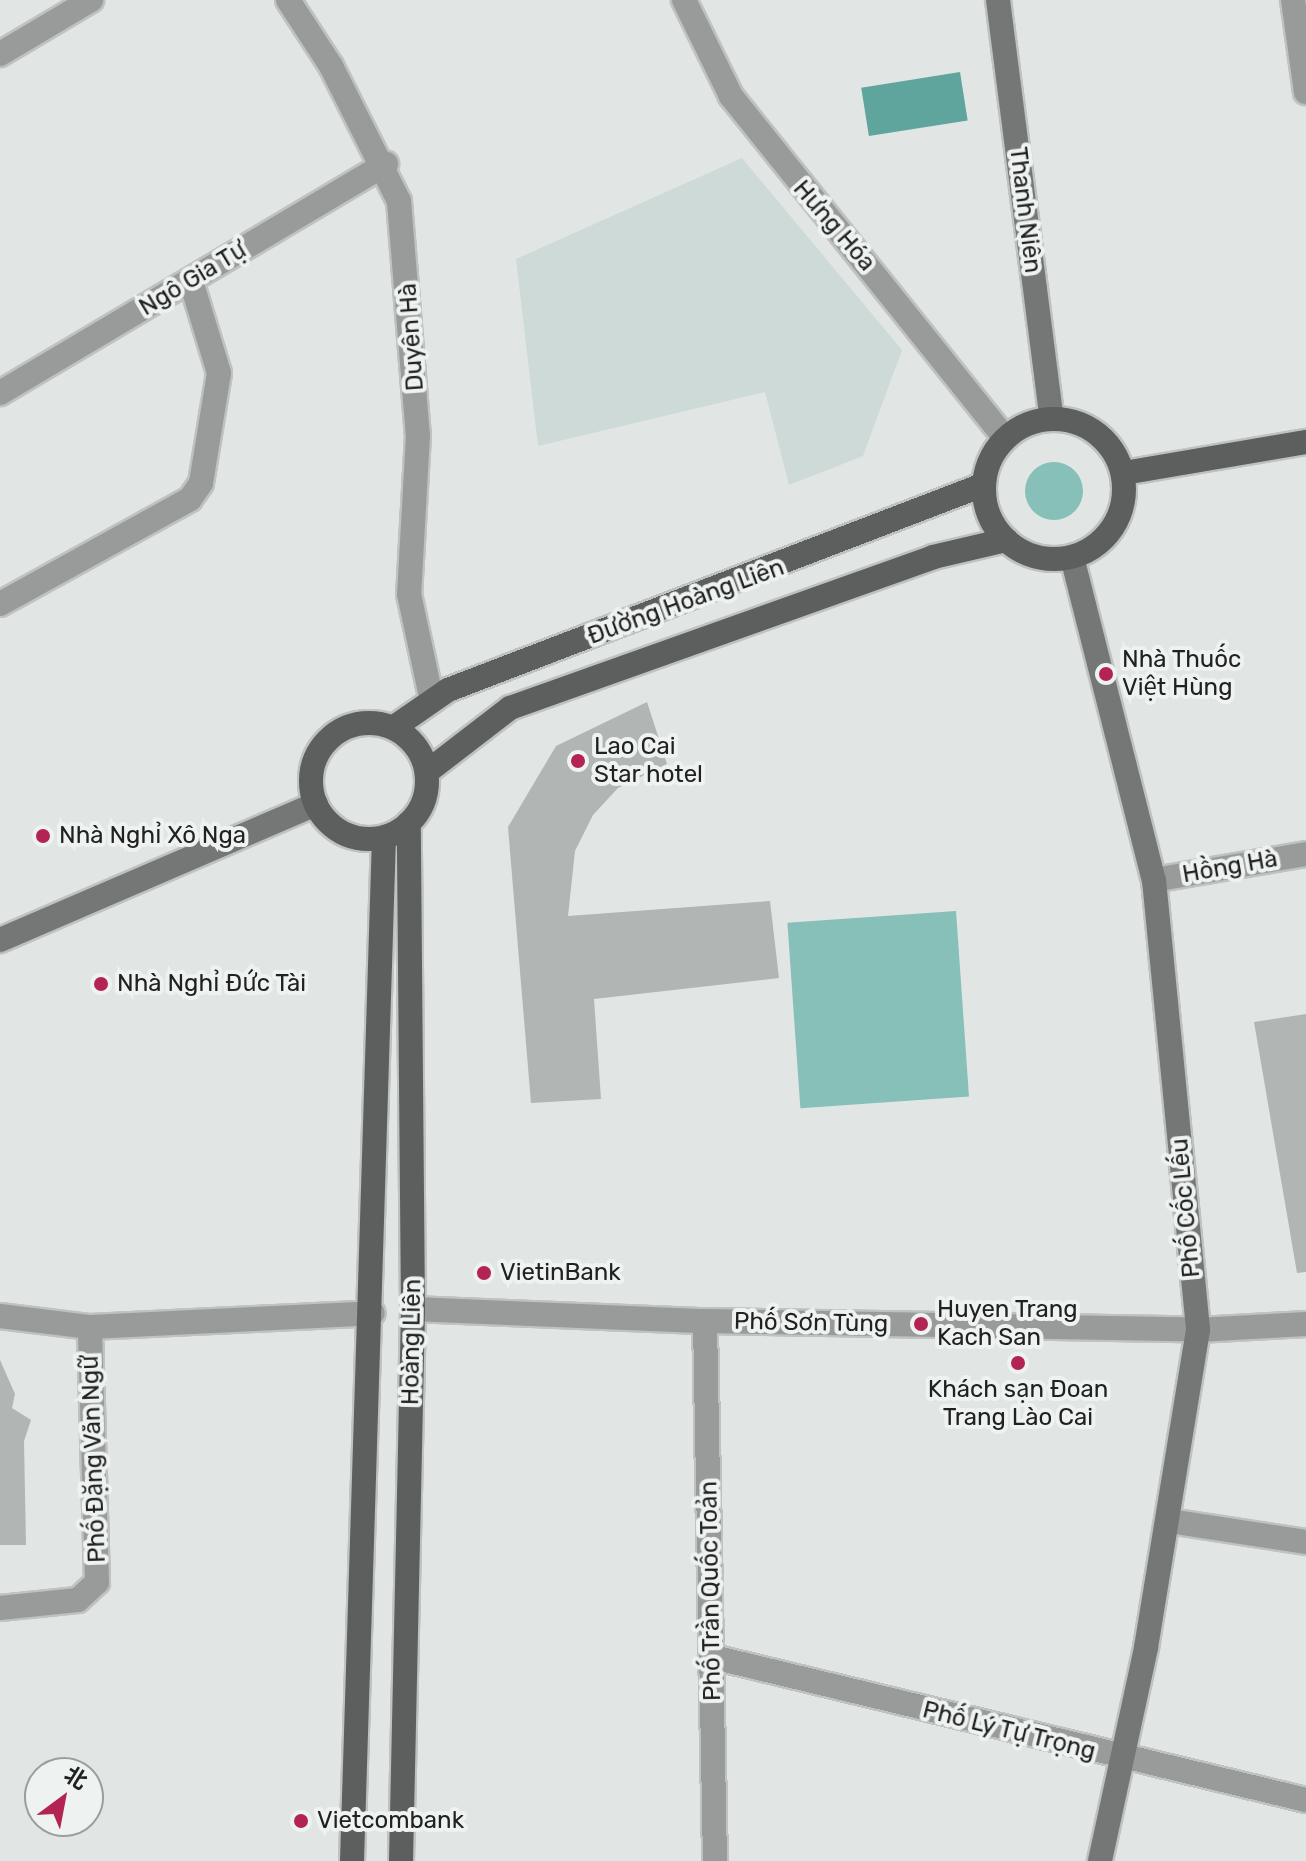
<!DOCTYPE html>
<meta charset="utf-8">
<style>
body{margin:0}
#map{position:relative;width:1306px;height:1861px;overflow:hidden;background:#e1e5e4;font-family:Rubik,"Noto Sans SC",sans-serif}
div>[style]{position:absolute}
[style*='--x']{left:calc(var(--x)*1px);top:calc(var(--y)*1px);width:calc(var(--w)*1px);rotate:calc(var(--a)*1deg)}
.built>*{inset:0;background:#cddad8}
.green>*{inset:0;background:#87bfb9;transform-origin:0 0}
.round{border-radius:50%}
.water>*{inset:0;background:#5fa59e;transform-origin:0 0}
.building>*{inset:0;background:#b1b5b4}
.roads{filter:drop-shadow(2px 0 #bec2c1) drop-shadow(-2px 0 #bec2c1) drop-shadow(0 2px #bec2c1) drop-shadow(0 -2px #bec2c1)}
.street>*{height:24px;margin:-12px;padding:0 12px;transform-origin:12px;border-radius:12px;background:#999b9a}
.secondary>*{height:24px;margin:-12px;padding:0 12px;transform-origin:12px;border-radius:12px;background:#757777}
.primary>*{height:24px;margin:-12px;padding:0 12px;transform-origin:12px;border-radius:12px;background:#5c5f5e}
.primary>.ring{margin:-12px;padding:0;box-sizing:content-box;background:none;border:24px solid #5c5f5e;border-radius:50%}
.dots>*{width:22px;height:22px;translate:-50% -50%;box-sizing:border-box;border:4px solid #eef2f1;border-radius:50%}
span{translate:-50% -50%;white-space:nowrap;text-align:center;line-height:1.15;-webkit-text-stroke:8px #eef2f1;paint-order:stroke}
.street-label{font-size:24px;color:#202121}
.poi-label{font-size:24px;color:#202121}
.left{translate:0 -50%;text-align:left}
.north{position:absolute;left:24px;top:1757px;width:80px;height:80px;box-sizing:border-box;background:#eef2f1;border:2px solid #9c9e9e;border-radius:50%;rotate:32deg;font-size:22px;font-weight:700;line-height:32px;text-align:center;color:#202121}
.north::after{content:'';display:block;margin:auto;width:28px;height:36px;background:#b42453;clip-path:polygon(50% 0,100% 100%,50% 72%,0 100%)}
</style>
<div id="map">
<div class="built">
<i style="clip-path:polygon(742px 158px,902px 350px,863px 456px,789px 485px,765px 392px,538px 446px,516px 259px)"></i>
</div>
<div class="green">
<i class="round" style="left:1025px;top:462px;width:58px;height:58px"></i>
<i style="left:956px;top:911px;width:186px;height:169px;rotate:86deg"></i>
</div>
<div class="water">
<i style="left:960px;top:72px;width:49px;height:100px;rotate:81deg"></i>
</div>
<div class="building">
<i style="clip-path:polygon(647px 702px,667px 764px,618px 788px,593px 815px,575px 851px,568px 916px,770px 901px,779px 978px,594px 999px,601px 1099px,531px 1103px,508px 827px,556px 746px)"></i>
<i style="clip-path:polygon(1306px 1014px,1306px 1272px,1297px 1273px,1254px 1022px)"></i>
<i style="clip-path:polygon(0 1360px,15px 1394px,12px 1408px,31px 1420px,24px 1441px,26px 1545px,0 1545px)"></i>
</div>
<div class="roads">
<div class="street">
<i style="--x:288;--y:0;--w:79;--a:56.9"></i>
<i style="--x:331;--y:66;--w:151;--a:63.3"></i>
<i style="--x:399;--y:201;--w:235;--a:85.4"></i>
<i style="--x:418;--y:435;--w:159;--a:93.2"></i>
<i style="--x:409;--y:594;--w:109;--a:77.9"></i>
<i style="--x:684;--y:0;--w:107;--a:63.9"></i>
<i style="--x:731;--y:96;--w:438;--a:51.3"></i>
<i style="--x:1293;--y:0;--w:93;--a:82"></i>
<i style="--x:0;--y:54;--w:106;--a:-30.7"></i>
<i style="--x:0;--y:393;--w:449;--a:-30.7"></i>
<i style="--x:0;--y:604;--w:217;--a:-28.9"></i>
<i style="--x:190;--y:499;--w:19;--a:-55"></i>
<i style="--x:201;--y:483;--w:111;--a:-80.7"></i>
<i style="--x:219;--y:373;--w:96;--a:-106.9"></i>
<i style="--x:1154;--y:880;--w:154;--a:-9.7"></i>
<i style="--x:413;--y:1309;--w:292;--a:2.4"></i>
<i style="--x:705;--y:1321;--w:493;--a:1"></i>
<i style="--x:1198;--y:1330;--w:108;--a:-3.2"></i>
<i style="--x:0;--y:1316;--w:91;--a:7"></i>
<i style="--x:90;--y:1327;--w:283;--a:-2.8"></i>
<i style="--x:705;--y:1321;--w:540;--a:88.94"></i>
<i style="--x:1169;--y:1521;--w:139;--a:8.7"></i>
<i style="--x:0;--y:1608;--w:78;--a:-5.9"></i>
<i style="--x:78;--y:1600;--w:26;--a:-43"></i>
<i style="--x:97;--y:1582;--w:255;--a:-91.6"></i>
<i style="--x:713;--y:1657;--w:610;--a:13.56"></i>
</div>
<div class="secondary">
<i style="--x:998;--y:0;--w:422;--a:82.7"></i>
<i style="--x:1072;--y:557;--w:333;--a:75.8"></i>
<i style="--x:1154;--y:880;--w:452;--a:84.4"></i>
<i style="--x:1198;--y:1330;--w:322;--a:99.3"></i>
<i style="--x:1146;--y:1648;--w:218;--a:102.2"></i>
<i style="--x:0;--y:940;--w:344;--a:-23.3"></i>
</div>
<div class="primary">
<i class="ring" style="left:984px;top:419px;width:116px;height:116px"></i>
<i style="--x:1124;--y:473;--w:185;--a:-9.7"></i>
<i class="ring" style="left:311px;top:723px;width:92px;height:92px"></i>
<i style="--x:393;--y:728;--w:67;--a:-34.6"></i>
<i style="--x:448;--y:690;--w:573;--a:-20.97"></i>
<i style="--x:427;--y:772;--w:105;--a:-37.6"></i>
<i style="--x:510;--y:708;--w:449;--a:-19.6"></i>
<i style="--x:933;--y:557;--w:75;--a:-13.1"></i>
<i style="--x:352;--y:1861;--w:1024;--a:-88.21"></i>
<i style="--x:401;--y:1861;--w:552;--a:-88.75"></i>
<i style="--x:413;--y:1309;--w:486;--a:-90.5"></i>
</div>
</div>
<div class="dots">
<i style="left:1106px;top:674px;background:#b42453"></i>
<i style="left:578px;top:761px;background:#b42453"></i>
<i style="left:43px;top:836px;background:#b42453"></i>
<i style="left:101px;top:984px;background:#b42453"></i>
<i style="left:484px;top:1273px;background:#b42453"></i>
<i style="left:921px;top:1324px;background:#b42453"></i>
<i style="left:1018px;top:1363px;background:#b42453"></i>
<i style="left:301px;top:1821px;background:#b42453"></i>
</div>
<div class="street-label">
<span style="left:1025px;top:210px;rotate:83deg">Thanh Niên</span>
<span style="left:834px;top:226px;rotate:49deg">Hưng Hóa</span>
<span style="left:193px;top:279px;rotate:-31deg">Ngô Gia Tự</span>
<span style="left:412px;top:337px;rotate:-94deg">Duyên Hà</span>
<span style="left:686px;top:602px;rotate:-20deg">Đường Hoàng Liên</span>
<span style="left:1230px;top:867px;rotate:-10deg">Hồng Hà</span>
<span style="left:1186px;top:1208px;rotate:-95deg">Phố Cốc Lếu</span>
<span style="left:811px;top:1323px;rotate:1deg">Phố Sơn Tùng</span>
<span style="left:412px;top:1342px;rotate:-89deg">Hoàng Liên</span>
<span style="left:94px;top:1459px;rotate:-92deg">Phố Đặng Văn Ngữ</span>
<span style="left:711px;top:1591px;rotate:-91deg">Phố Trần Quốc Toản</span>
<span style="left:1009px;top:1731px;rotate:14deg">Phố Lý Tự Trọng</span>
</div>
<div class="poi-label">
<span class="left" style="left:1122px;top:674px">Nhà Thuốc<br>Việt Hùng</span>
<span class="left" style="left:594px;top:761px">Lao Cai<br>Star hotel</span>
<span class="left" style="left:59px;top:836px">Nhà Nghỉ Xô Nga</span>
<span class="left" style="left:117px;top:984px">Nhà Nghỉ Đức Tài</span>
<span class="left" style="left:500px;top:1273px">VietinBank</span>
<span class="left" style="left:937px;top:1324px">Huyen Trang<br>Kach San</span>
<span style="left:1018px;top:1404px">Khách sạn Đoan<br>Trang Lào Cai</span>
<span class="left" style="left:317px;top:1821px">Vietcombank</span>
</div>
<div class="north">北</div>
</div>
